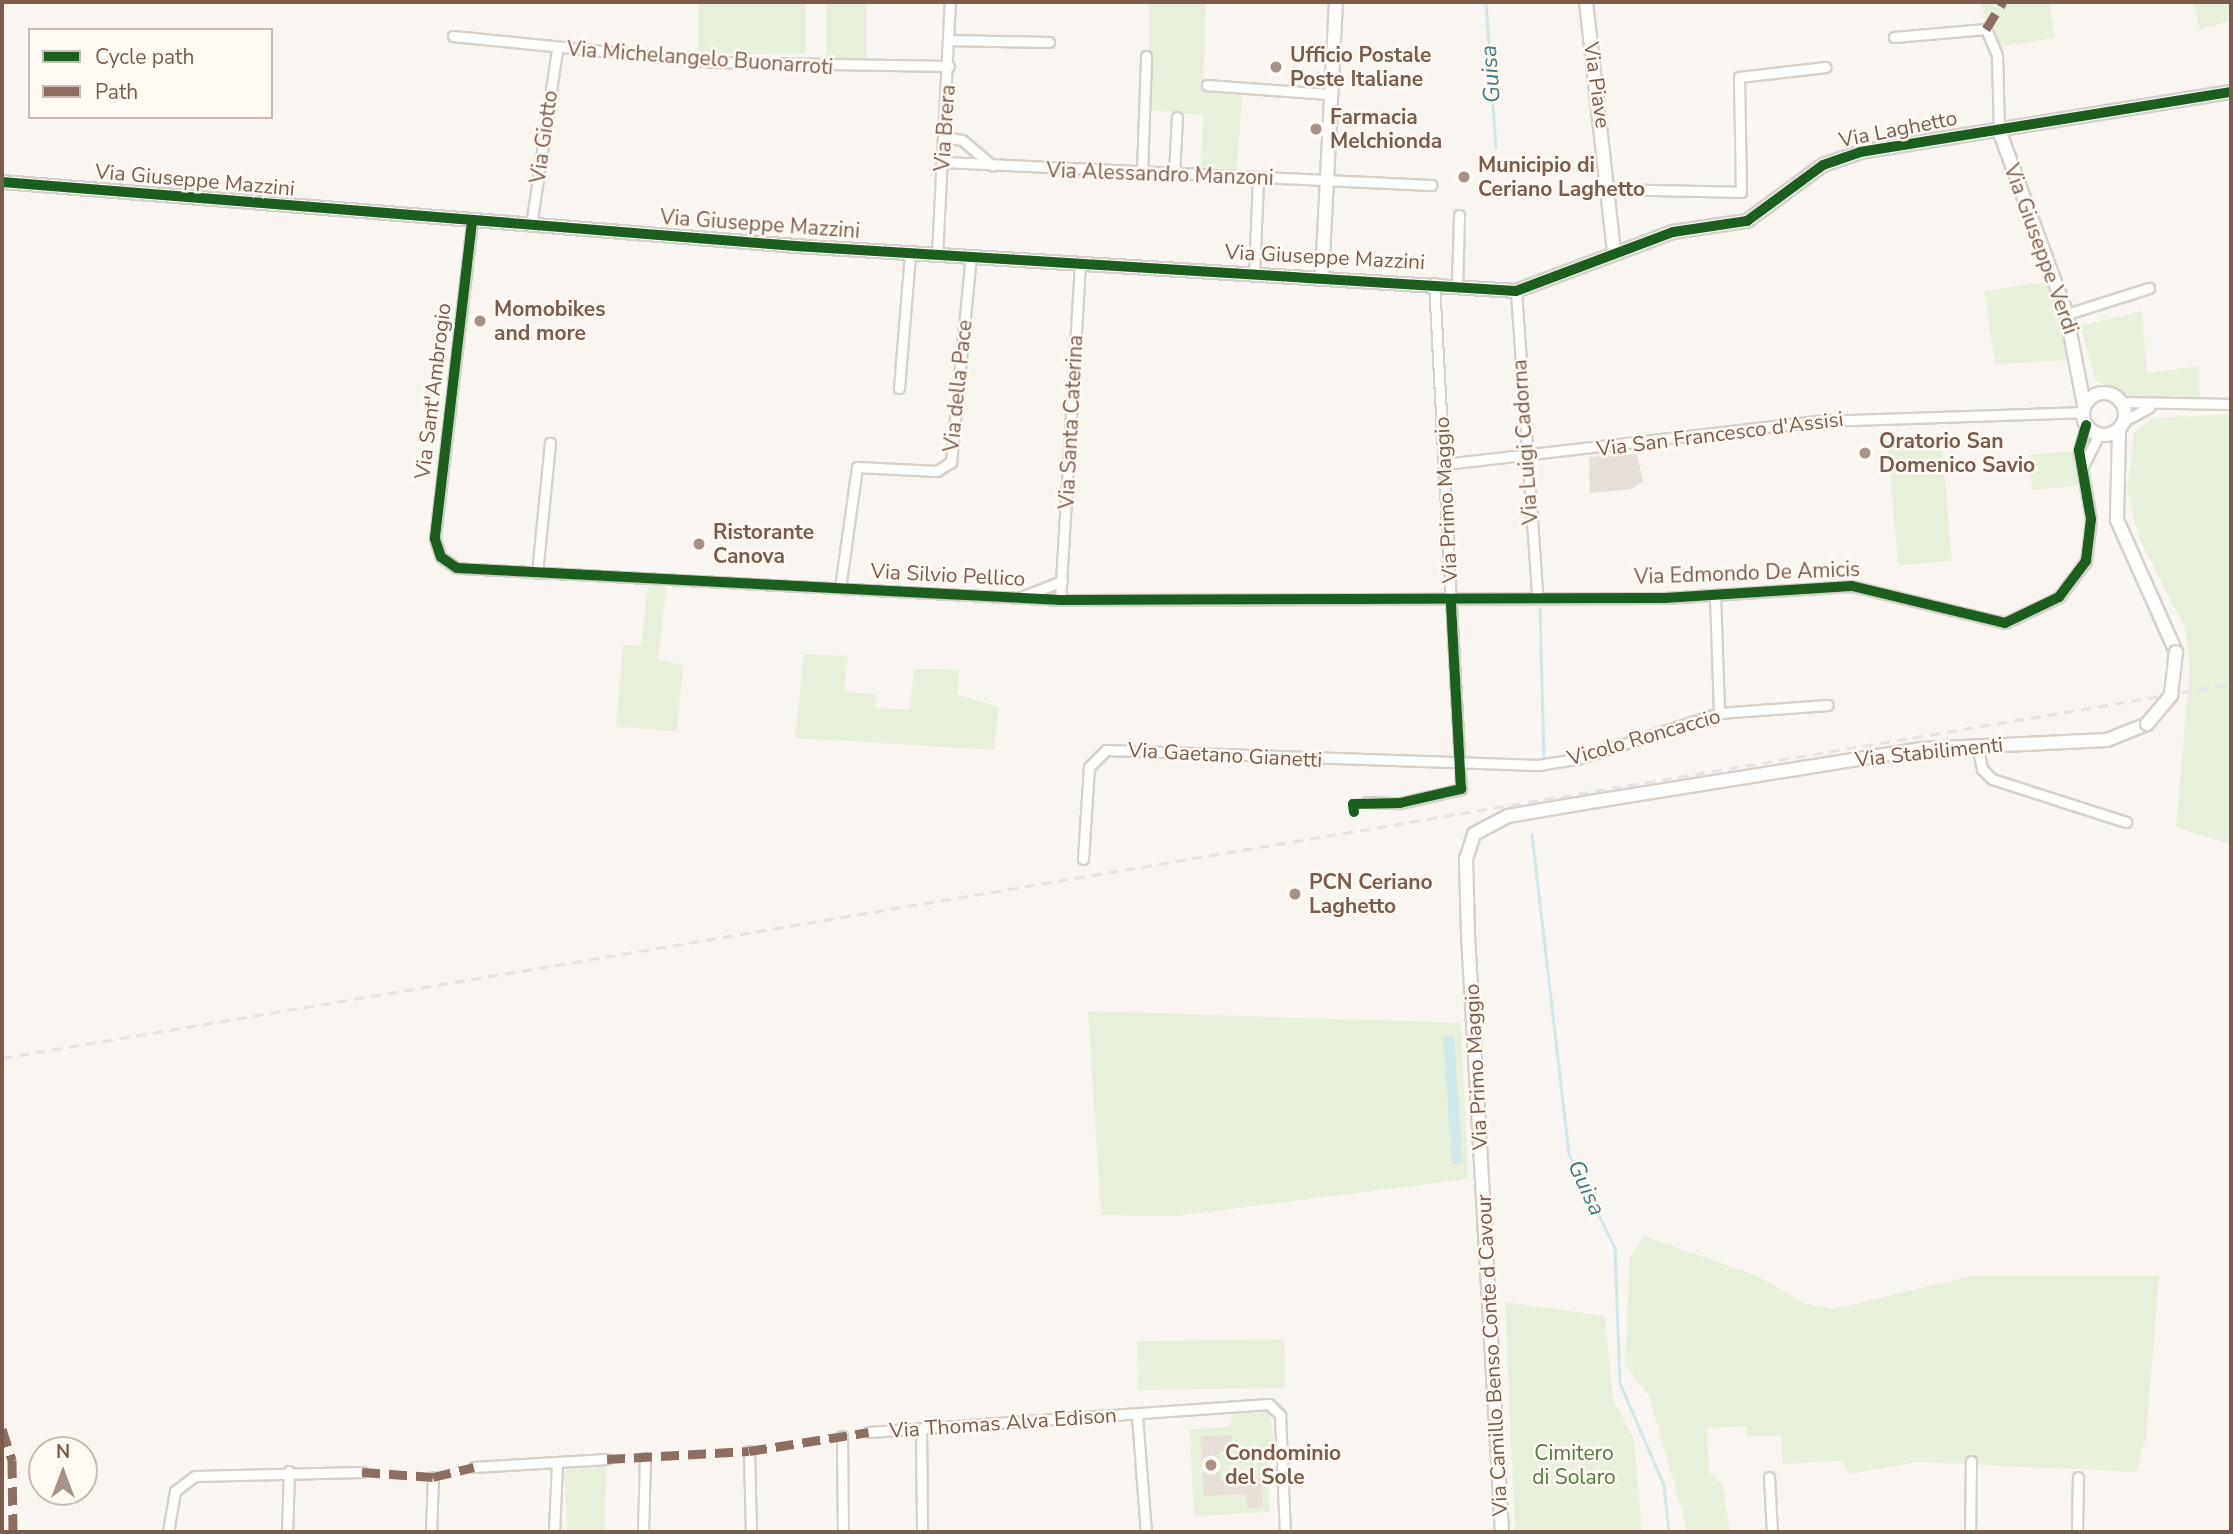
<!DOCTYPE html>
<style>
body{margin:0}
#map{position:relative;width:2233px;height:1534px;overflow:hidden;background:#f9f5f0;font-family:"Nunito Sans",sans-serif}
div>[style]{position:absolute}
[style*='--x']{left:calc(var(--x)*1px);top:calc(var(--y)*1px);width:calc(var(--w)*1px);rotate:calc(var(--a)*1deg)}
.green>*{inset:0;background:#e7f0db;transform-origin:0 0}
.water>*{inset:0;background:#d0e8ea;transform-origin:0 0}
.stream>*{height:2.5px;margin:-1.25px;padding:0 1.25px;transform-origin:1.25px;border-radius:1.25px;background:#d0e8ea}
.building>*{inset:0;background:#e6ded7}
.roads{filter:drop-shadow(2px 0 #d7d1cb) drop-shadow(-2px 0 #d7d1cb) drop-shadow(0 2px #d7d1cb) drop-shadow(0 -2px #d7d1cb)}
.street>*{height:9px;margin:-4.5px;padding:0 4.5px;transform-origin:4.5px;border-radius:4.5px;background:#fefefd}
.secondary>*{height:12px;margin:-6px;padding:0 6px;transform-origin:6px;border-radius:6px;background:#fefefd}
.secondary>.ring{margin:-6px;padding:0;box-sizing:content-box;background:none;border:12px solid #fefefd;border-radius:50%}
.rail>*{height:2.5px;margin-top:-1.25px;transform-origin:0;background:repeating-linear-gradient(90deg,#e6e3e7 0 10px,transparent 0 17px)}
.bridges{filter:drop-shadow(2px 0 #d9d2cb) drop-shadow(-2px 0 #d9d2cb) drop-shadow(0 2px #d9d2cb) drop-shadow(0 -2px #d9d2cb)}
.secondary-bridge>*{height:12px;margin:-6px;padding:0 6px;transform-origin:6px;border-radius:6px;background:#fefefd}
.quiet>*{height:9px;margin-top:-4.5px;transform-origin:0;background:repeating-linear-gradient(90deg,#8d6e63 0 18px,transparent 0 27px)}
.cycleway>*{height:10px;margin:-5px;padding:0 5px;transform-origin:5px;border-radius:5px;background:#1b5e20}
.dots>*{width:19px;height:19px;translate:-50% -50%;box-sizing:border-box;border:4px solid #fffaf3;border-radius:50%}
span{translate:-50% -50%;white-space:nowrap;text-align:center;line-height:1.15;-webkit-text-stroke:5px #fffaf3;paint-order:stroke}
.poi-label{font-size:21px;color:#7a5c4d;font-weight:700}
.left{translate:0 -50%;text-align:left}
.street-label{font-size:21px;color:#7a5c4d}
.park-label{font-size:21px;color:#537a41}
.water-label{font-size:23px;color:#437c86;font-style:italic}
.frame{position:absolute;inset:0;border:4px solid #7a5c4d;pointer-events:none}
.legend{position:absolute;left:28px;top:28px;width:245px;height:91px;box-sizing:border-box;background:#fffaf3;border:2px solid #cabbb1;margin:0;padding:9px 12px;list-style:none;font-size:21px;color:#7a5c4d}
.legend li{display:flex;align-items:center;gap:14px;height:35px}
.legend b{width:35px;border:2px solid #cabbb1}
.north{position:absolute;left:28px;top:1436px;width:70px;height:70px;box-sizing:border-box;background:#fffaf3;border:2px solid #cabbb1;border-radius:50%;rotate:0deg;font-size:19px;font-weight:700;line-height:28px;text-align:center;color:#7a5c4d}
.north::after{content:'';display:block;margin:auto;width:24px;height:32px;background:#a69286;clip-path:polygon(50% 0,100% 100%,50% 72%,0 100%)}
</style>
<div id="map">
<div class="green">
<i style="left:698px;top:2px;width:108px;height:52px"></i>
<i style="left:826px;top:2px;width:40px;height:60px"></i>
<i style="clip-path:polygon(1149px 2px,1206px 2px,1203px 90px,1242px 94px,1237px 169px,1201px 167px,1203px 115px,1150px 110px)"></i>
<i style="clip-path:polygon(1980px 2px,2049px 2px,2055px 38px,1997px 47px)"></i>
<i style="clip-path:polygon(2194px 2px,2231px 2px,2231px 21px,2200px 29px)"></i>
<i style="clip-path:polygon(2047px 282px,2071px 360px,1995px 364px,1984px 291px)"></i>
<i style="clip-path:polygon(2142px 311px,2147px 373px,2199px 366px,2200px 397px,2135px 398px,2096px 381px,2080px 326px)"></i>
<i style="clip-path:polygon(2231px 414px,2231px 845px,2176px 827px,2190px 667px,2185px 628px,2139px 538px,2127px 489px,2134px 433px,2153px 418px)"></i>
<i style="left:1941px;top:436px;width:125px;height:54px;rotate:85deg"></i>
<i style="left:2076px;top:451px;width:35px;height:47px;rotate:85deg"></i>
<i style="clip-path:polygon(648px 586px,666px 587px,658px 660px,683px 665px,677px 731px,616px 727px,623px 645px,641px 646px)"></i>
<i style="clip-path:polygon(804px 654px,848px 656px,844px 692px,877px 695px,875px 708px,910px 710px,914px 669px,959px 670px,958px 695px,999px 707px,994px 750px,795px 738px)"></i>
<i style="clip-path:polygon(1088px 1011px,1461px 1023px,1468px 1179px,1176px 1216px,1101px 1215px)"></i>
<i style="clip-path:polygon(1644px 1236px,1757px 1276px,1806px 1304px,1834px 1309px,1971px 1276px,2159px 1276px,2146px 1438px,2136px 1472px,1917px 1462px,1850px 1474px,1841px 1461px,1783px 1464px,1781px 1436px,1747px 1436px,1746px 1426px,1707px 1428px,1709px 1472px,1723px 1485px,1730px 1532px,1688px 1532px,1649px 1396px,1625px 1365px,1630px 1257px)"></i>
<i style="clip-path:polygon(1505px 1302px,1605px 1316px,1613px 1399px,1634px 1439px,1642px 1532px,1515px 1532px)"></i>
<i style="left:1284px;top:1339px;width:49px;height:147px;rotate:89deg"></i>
<i style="clip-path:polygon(1269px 1410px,1276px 1452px,1267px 1457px,1270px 1512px,1194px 1516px,1190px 1430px,1230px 1426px,1233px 1412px)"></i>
<i style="clip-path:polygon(607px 1463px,604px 1532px,567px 1532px,564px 1473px,570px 1464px)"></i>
</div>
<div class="water">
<i style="left:1454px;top:1036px;width:128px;height:11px;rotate:86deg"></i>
</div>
<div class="stream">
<i style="--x:1486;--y:2;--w:145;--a:86.1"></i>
<i style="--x:1540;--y:608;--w:150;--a:88.5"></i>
<i style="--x:1532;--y:834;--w:322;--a:83.4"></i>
<i style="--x:1569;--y:1154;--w:105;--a:63.9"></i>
<i style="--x:1615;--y:1248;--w:135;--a:87.9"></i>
<i style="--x:1620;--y:1383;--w:111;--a:66.7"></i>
<i style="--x:1664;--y:1485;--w:47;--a:83.9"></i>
</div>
<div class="building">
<i style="clip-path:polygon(1637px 454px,1643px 482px,1631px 489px,1590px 493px,1589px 457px)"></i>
<i style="clip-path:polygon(1232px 1435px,1232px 1452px,1219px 1452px,1220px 1479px,1262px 1478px,1263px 1507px,1247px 1508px,1246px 1494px,1204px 1496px,1201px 1436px)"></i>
</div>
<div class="roads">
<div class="street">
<i style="--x:453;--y:36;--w:261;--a:5.7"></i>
<i style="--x:713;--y:62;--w:236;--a:1"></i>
<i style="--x:1894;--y:37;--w:92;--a:-5"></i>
<i style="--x:1986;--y:29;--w:28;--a:67"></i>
<i style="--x:1997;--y:55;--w:75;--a:88.5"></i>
<i style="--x:950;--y:40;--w:99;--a:1.2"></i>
<i style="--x:1207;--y:85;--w:124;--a:4.2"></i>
<i style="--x:945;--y:137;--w:17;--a:10"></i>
<i style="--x:962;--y:140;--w:40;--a:40"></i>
<i style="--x:943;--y:162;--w:489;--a:2.7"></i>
<i style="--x:1142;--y:173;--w:117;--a:-88"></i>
<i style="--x:1174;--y:174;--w:57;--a:-87"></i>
<i style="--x:1611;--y:189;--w:130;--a:1.3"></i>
<i style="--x:1741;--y:192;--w:115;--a:-91"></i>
<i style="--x:1739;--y:77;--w:87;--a:-6.6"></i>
<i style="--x:472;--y:222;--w:319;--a:96.7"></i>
<i style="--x:435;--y:539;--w:19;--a:72"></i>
<i style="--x:441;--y:557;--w:19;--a:35"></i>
<i style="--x:457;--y:568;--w:604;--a:3.04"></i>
<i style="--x:1060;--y:600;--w:605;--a:-0.19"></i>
<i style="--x:1665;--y:598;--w:187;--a:-3.7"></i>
<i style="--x:1852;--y:586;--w:157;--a:13.6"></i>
<i style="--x:2005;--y:623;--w:60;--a:-25.7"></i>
<i style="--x:2059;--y:597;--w:45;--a:-53.1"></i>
<i style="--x:2086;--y:561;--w:42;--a:-83.2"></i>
<i style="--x:2091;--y:519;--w:70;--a:-99.9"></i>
<i style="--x:2079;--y:450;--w:26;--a:-74"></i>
<i style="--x:531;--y:226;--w:179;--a:-81.6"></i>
<i style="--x:937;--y:255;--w:253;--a:-87.1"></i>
<i style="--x:1254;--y:274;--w:97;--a:-87.6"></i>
<i style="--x:1457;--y:284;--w:69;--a:-88.3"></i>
<i style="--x:1516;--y:291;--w:305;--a:86"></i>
<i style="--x:2067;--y:314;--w:86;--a:-17.6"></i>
<i style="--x:899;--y:388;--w:135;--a:-85.3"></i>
<i style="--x:2122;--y:402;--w:109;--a:1.1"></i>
<i style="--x:2124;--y:421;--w:29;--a:-29"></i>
<i style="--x:1445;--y:464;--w:375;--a:-6.6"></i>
<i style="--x:1818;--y:421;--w:265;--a:-1.9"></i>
<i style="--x:2084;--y:464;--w:33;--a:-63"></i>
<i style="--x:537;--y:573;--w:131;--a:-84.3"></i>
<i style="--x:840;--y:588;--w:122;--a:-82"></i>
<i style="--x:857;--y:467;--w:80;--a:2.9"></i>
<i style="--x:937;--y:471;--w:17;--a:-33"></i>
<i style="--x:951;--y:462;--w:207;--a:-84.5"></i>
<i style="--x:1715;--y:596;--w:117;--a:88"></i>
<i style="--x:1021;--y:597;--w:44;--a:-21.3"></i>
<i style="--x:1060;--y:600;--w:338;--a:-86.6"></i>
<i style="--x:1977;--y:745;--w:25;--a:78"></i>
<i style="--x:1982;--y:769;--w:14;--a:45"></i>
<i style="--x:1992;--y:779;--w:141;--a:17.8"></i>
<i style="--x:1367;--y:802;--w:33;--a:2"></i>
<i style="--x:1400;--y:803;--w:63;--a:-12.9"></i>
<i style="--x:1461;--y:789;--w:507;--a:-93.05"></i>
<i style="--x:1083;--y:859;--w:92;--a:-86.3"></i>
<i style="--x:1089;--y:767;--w:24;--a:-45"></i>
<i style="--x:1106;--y:750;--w:432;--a:2"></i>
<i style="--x:1538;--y:765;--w:39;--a:-9"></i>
<i style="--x:1577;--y:759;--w:149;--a:-17.9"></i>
<i style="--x:1719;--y:713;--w:109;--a:-4.2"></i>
<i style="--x:1137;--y:1416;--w:116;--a:85.6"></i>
<i style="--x:921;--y:1429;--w:103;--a:89.4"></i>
<i style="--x:869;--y:1432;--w:401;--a:-4"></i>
<i style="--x:1269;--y:1404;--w:16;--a:45"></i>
<i style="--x:1280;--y:1415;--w:117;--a:87.6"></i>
<i style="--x:842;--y:1436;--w:96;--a:89.4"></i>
<i style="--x:749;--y:1451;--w:81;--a:88.6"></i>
<i style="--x:474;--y:1467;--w:133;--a:-3.4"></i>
<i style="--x:1769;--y:1477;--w:55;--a:86.9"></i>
<i style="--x:168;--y:1532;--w:42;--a:-80.3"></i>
<i style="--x:175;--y:1491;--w:25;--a:-37"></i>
<i style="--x:195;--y:1476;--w:167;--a:-1.4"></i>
<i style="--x:287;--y:1532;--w:61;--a:-88.1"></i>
<i style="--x:431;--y:1532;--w:55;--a:-87.9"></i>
<i style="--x:554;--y:1532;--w:70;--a:-87.5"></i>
<i style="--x:643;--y:1532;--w:74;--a:-88.5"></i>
<i style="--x:1970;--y:1532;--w:71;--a:-89.2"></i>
<i style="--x:2077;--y:1532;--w:55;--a:-89"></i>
</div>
<div class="secondary">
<i style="--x:1586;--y:2;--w:251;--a:83.6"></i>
<i style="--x:1999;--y:130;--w:194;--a:69.8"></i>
<i style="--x:2066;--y:312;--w:95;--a:79"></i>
<i style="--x:2;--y:182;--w:796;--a:4.61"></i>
<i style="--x:795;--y:246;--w:722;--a:3.57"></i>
<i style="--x:1516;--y:291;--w:168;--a:-20.6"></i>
<i style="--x:1673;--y:232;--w:75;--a:-8.5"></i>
<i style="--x:1747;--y:221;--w:94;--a:-36.4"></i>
<i style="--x:1823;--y:165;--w:39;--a:-19"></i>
<i style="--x:1860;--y:152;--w:376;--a:-9.2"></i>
<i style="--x:1322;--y:277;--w:275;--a:-87.1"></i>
<i class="ring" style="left:2083px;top:393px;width:30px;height:30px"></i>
<i style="--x:2119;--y:430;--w:90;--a:91.3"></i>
<i style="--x:2117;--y:520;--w:145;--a:65.9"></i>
<i style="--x:1502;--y:1532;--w:598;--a:-93.26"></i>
<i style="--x:1468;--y:935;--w:76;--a:-91.5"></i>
<i style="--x:1466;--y:859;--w:26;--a:-72"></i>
<i style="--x:1474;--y:834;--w:38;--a:-28"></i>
<i style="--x:1508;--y:816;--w:89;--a:-9.7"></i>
<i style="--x:1596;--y:801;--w:330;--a:-9.1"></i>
<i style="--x:1922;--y:749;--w:185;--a:-2.8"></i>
<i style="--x:2107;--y:740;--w:43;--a:-21.8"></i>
</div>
</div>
<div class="rail">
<i style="--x:2;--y:1058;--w:2260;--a:-9.52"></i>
</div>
<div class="bridges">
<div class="secondary-bridge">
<i style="--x:2147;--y:724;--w:38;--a:-50"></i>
<i style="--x:2171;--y:695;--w:43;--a:-83.4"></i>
</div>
</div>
<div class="quiet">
<i style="--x:1986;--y:29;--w:32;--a:-58"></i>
<i style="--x:2;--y:1429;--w:33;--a:72"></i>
<i style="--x:12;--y:1460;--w:72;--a:89.2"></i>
<i style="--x:607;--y:1459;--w:142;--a:-3.2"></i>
<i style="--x:749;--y:1451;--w:121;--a:-9"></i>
<i style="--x:362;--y:1472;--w:71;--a:4"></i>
<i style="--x:433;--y:1477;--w:42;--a:-13.7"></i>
</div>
<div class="cycleway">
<i style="--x:2;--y:182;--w:796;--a:4.61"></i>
<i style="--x:795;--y:246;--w:722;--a:3.57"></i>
<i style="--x:1516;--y:291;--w:168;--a:-20.6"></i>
<i style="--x:1673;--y:232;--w:75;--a:-8.5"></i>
<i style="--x:1747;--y:221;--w:94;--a:-36.4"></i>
<i style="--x:1823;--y:165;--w:39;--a:-19"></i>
<i style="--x:1860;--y:152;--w:376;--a:-9.2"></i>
<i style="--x:472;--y:222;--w:319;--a:96.7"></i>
<i style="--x:435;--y:539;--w:19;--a:72"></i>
<i style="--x:441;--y:557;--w:19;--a:35"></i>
<i style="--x:457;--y:568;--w:604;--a:3.04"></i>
<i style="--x:1060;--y:600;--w:605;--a:-0.19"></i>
<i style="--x:1665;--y:598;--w:187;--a:-3.7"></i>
<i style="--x:1852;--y:586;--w:157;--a:13.6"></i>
<i style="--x:2005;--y:623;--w:60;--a:-25.7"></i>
<i style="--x:2059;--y:597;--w:45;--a:-53.1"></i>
<i style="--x:2086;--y:561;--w:42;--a:-83.2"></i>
<i style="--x:2091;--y:519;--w:70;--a:-99.9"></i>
<i style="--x:2079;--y:450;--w:26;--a:-74"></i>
<i style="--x:1354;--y:812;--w:8;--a:-97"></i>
<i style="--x:1353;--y:804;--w:47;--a:-1.2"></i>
<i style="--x:1400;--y:803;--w:63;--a:-12.9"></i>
<i style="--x:1461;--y:789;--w:187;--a:-93.1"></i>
</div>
<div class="dots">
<i style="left:1276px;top:67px;background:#a69286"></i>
<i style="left:1316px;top:129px;background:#a69286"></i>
<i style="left:1464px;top:177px;background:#a69286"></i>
<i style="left:480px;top:321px;background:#a69286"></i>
<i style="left:1865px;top:453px;background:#a69286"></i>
<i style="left:699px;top:544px;background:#a69286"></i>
<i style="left:1295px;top:894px;background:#a69286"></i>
<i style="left:1211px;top:1465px;background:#a69286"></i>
</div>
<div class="poi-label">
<span class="left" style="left:1290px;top:67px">Ufficio Postale<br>Poste Italiane</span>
<span class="left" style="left:1330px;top:129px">Farmacia<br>Melchionda</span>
<span class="left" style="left:1478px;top:177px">Municipio di<br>Ceriano Laghetto</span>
<span class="left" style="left:494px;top:321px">Momobikes<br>and more</span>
<span class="left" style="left:1879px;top:453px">Oratorio San<br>Domenico Savio</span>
<span class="left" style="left:713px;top:544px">Ristorante<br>Canova</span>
<span class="left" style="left:1309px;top:894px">PCN Ceriano<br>Laghetto</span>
<span class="left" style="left:1225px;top:1465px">Condominio<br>del Sole</span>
</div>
<div class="street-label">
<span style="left:700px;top:58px;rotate:4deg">Via Michelangelo Buonarroti</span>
<span style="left:1597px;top:85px;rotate:82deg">Via Piave</span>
<span style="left:945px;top:128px;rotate:-86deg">Via Brera</span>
<span style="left:1898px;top:129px;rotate:-11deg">Via Laghetto</span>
<span style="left:544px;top:137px;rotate:-82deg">Via Giotto</span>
<span style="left:1160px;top:174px;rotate:2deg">Via Alessandro Manzoni</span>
<span style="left:195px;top:180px;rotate:5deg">Via Giuseppe Mazzini</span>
<span style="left:760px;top:224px;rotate:4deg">Via Giuseppe Mazzini</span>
<span style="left:2041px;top:249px;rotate:70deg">Via Giuseppe Verdi</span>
<span style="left:1325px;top:257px;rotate:3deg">Via Giuseppe Mazzini</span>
<span style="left:958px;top:386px;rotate:-84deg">Via della Pace</span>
<span style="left:433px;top:391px;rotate:-83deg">Via Sant'Ambrogio</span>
<span style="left:1071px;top:422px;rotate:-87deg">Via Santa Caterina</span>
<span style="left:1720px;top:434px;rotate:-7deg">Via San Francesco d'Assisi</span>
<span style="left:1525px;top:442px;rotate:-94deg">Via Luigi Cadorna</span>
<span style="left:1446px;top:500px;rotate:-93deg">Via Primo Maggio</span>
<span style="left:1747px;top:573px;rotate:-2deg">Via Edmondo De Amicis</span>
<span style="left:948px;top:575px;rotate:3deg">Via Silvio Pellico</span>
<span style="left:1644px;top:737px;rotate:-16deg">Vicolo Roncaccio</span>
<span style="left:1929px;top:752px;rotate:-6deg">Via Stabilimenti</span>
<span style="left:1225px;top:755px;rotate:3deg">Via Gaetano Gianetti</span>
<span style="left:1476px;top:1067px;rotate:-93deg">Via Primo Maggio</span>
<span style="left:1492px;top:1355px;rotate:-93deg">Via Camillo Benso Conte d Cavour</span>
<span style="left:1003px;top:1423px;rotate:-4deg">Via Thomas Alva Edison</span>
</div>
<div class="park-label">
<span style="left:1574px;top:1465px">Cimitero<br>di Solaro</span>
</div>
<div class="water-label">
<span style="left:1491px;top:74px;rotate:-94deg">Guisa</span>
<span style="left:1586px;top:1188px;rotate:65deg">Guisa</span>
</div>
<div class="frame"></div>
<ul class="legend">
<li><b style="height:9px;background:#1b5e20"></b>Cycle path</li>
<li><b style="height:9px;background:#8d6e63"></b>Path</li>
</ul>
<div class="north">N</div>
</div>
